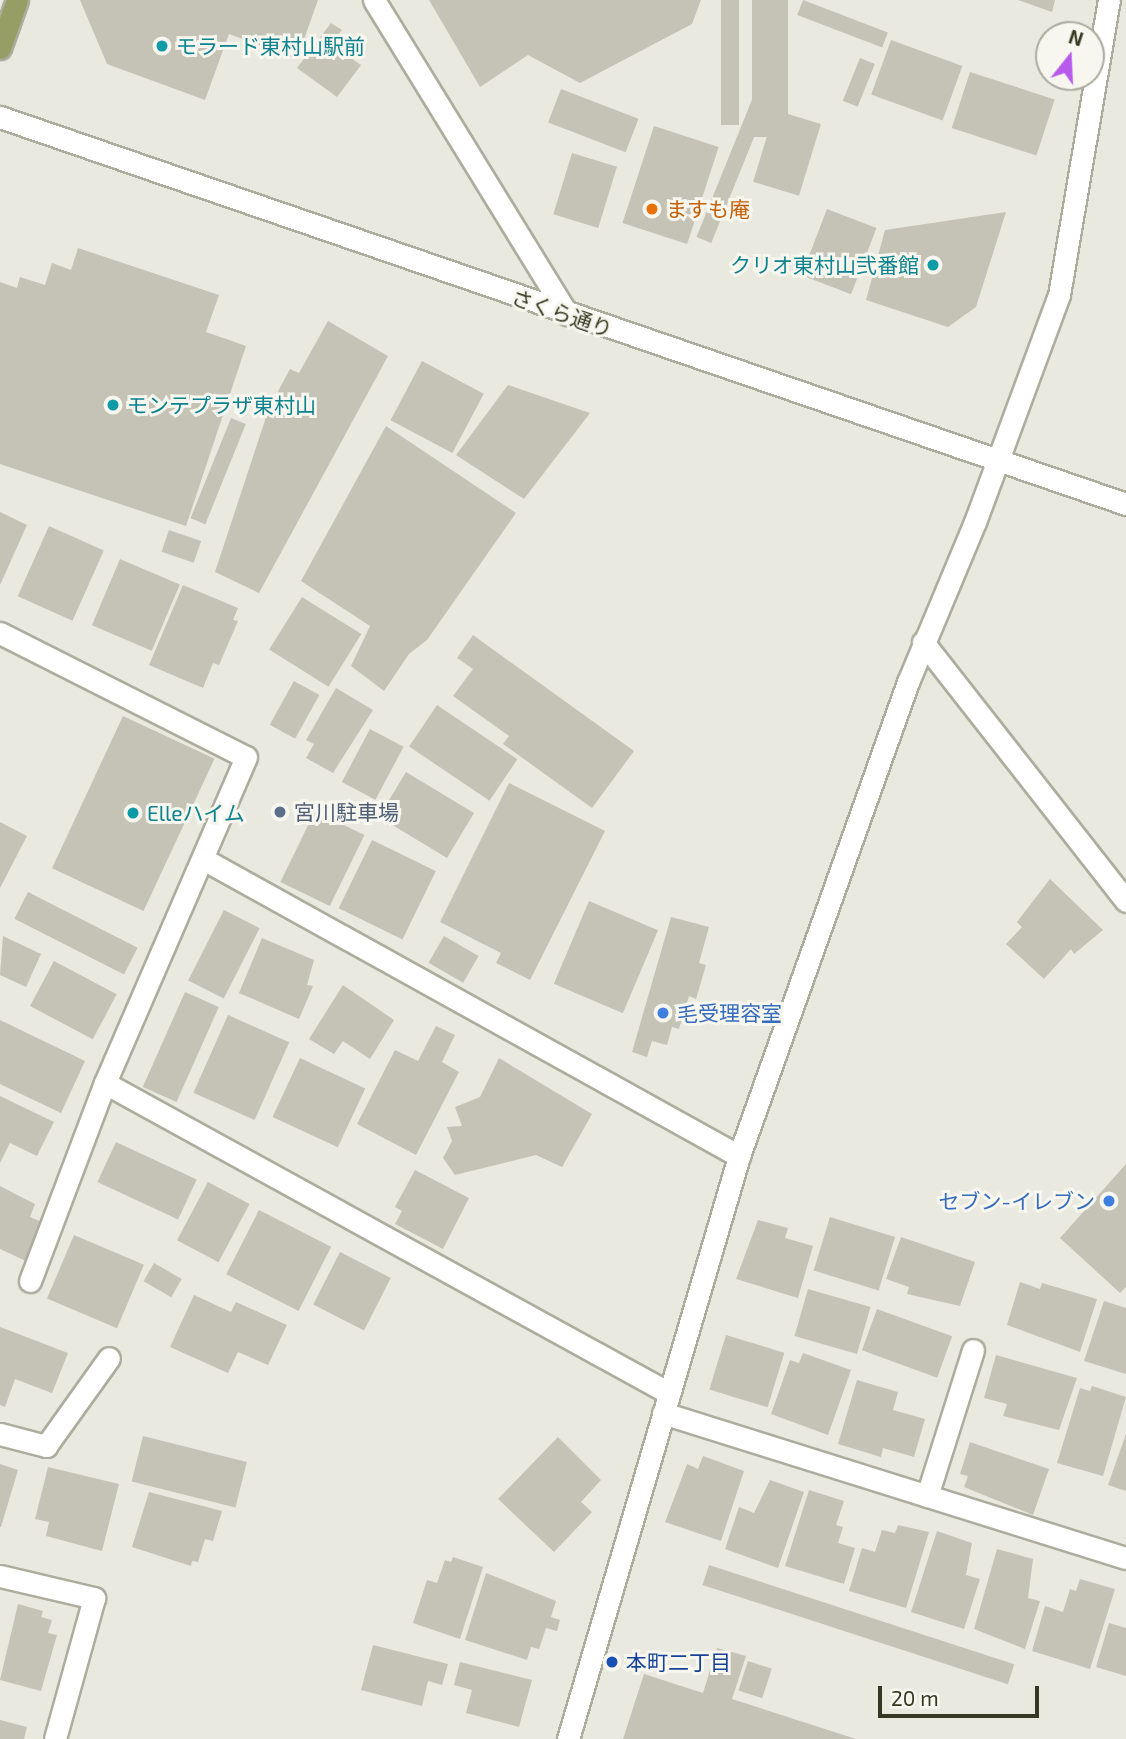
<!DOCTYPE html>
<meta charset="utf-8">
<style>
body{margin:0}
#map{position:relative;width:1126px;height:1739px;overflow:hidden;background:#eae9df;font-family:"Exo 2","Noto Sans JP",sans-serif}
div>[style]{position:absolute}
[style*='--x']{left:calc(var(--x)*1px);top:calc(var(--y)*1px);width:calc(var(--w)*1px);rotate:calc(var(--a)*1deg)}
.building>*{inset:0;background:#c4c3b5;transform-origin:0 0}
.roads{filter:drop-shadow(2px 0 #adad9e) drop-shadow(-2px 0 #adad9e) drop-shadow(0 2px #adad9e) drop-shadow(0 -2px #adad9e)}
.lane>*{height:21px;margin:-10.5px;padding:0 10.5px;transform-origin:10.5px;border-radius:10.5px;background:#fff}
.street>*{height:21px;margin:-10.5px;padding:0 10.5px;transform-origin:10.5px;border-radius:10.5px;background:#fff}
.secondary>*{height:21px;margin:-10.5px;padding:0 10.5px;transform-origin:10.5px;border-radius:10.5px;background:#fff}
.primary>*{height:21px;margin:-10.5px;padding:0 10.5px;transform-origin:10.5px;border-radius:10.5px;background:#969e65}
.dots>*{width:19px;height:19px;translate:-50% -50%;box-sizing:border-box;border:4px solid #f7f6ef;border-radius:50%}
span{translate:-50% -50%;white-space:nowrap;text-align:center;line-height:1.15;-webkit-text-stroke:6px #f7f6ef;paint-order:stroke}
.culture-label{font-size:21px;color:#0d838f}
.left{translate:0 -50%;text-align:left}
.right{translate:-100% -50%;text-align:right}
.food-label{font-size:21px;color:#c56008}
.street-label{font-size:21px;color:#363921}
.service-label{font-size:21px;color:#4e5e75}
.shop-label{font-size:21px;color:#366cbe}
.transit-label{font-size:21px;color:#164399}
.north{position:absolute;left:1035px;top:21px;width:70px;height:70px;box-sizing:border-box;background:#f7f6ef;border:2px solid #aaaa9d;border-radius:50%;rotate:18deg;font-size:19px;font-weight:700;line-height:28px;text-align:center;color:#363921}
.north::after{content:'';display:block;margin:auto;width:24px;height:32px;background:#b85bec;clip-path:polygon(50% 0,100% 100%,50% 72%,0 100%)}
.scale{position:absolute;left:878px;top:1686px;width:161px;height:32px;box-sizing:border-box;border:4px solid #363921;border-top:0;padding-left:9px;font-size:21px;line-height:24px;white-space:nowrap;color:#363921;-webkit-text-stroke:5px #f7f6ef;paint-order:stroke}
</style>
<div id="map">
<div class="building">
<i style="clip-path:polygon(80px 0,318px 0,297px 59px,229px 34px,205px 100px,107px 64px)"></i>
<i style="clip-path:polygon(429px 0,701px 0,692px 24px,580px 83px,528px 55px,480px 87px)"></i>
<i style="left:721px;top:0;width:18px;height:125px"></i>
<i style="left:752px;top:0;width:36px;height:137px"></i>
<i style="left:803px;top:0;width:91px;height:16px;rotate:21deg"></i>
<i style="clip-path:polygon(1018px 0,1055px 0,1052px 12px)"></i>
<i style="clip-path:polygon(331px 23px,342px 30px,331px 44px,361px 65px,337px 97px,297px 68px)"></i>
<i style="left:891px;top:40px;width:76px;height:58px;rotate:20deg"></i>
<i style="left:860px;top:58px;width:16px;height:46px;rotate:22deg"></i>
<i style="left:768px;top:60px;width:16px;height:191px;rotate:22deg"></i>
<i style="left:970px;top:72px;width:89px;height:59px;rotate:18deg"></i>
<i style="left:561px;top:89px;width:83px;height:36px;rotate:21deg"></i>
<i style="left:775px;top:110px;width:48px;height:75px;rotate:17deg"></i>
<i style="left:654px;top:126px;width:68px;height:102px;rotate:18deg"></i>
<i style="left:572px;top:153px;width:47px;height:64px;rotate:17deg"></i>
<i style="left:827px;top:209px;width:53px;height:71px;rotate:21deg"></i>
<i style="clip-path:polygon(1006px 212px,976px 307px,948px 327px,866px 300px,885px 230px)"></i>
<i style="clip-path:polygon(78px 248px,219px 295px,206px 332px,246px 346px,186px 526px,0 464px,0 282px,17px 288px,20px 277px,45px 285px,52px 263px,71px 270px)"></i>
<i style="clip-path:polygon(328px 321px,388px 356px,259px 593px,215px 572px,269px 408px,290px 369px,299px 373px)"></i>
<i style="left:422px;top:361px;width:70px;height:67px;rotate:28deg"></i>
<i style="clip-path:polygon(508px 385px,590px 413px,524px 499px,456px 455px)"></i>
<i style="left:231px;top:418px;width:16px;height:108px;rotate:22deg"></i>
<i style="clip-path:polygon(386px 426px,516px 513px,427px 640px,409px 654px,384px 691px,351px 666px,370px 626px,301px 581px)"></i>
<i style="clip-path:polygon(0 512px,27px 525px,0 585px)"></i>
<i style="left:49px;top:526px;width:60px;height:77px;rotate:24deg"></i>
<i style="left:169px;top:530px;width:34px;height:23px;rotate:19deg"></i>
<i style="left:120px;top:559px;width:65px;height:72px;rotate:23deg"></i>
<i style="clip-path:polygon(183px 585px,238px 608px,233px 620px,238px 621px,219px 665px,213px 663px,203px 688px,149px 665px)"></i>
<i style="left:302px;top:597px;width:70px;height:62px;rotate:32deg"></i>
<i style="clip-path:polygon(473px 635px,634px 751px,592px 808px,503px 744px,509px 736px,453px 696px,473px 669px,457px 658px)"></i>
<i style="left:294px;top:681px;width:29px;height:50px;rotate:29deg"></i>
<i style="clip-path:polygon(336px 688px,373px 710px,333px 773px,306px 758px,314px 744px,306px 740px)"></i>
<i style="left:437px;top:705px;width:97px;height:50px;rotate:34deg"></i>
<i style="left:123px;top:716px;width:101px;height:168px;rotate:25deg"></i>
<i style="left:370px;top:729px;width:38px;height:60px;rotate:28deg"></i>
<i style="clip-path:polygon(406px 772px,474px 813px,447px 858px,394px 826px,399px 819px,383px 810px)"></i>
<i style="clip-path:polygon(509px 783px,605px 831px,530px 980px,496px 963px,501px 953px,440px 922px)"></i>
<i style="left:315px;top:811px;width:55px;height:79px;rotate:26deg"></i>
<i style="clip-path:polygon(0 822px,27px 836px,0 888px)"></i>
<i style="left:372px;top:840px;width:71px;height:76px;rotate:26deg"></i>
<i style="clip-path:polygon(1050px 879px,1103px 930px,1074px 954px,1071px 949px,1044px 979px,1006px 944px,1022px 927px,1017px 922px)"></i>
<i style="left:28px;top:892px;width:123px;height:30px;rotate:27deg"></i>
<i style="left:589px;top:901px;width:75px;height:90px;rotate:23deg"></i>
<i style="left:224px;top:910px;width:40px;height:79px;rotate:27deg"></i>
<i style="clip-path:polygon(671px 917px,709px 927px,699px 963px,706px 965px,696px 999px,689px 996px,679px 1029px,672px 1027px,667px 1045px,652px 1041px,647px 1057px,632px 1052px)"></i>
<i style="clip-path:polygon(3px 936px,41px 954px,26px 987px,0 975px)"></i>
<i style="left:444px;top:936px;width:40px;height:31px;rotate:30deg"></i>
<i style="clip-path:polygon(262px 938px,314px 960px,307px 985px,313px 986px,299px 1019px,239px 993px)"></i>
<i style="left:54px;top:961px;width:71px;height:51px;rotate:28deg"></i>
<i style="clip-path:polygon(343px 985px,394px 1020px,370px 1059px,343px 1041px,334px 1054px,309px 1039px)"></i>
<i style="left:185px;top:992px;width:37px;height:104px;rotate:24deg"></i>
<i style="left:228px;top:1015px;width:67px;height:85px;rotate:24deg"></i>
<i style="clip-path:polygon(0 1020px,85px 1061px,61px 1113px,0 1084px)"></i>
<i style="clip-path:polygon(436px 1026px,455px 1035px,442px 1062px,459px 1072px,416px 1155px,357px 1124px,395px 1050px,418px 1061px)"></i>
<i style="left:300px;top:1058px;width:72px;height:65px;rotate:25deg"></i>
<i style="clip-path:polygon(499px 1058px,592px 1114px,562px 1167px,536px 1155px,455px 1175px,443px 1158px,452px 1141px,447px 1127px,462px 1126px,455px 1107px,480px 1097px)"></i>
<i style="clip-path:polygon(0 1096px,54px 1122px,37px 1156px,10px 1143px,0 1163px)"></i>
<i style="left:116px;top:1142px;width:89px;height:44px;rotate:25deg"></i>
<i style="clip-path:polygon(1126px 1164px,1126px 1287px,1120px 1293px,1060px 1238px)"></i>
<i style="clip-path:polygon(415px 1170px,469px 1198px,443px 1249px,395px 1224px,402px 1211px,395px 1207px)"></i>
<i style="left:208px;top:1182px;width:47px;height:66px;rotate:28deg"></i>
<i style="clip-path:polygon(0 1186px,35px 1204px,30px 1217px,46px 1224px,30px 1263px,0 1249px)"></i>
<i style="left:259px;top:1210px;width:81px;height:72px;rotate:27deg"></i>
<i style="left:830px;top:1217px;width:68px;height:56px;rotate:17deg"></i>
<i style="clip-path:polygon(758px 1220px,788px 1228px,785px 1238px,813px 1246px,798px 1298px,736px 1279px)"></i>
<i style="left:74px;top:1235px;width:76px;height:69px;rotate:23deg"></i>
<i style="clip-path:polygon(901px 1237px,975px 1262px,960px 1306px,907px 1294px,909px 1287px,886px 1279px)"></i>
<i style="left:340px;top:1252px;width:57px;height:59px;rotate:27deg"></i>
<i style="left:154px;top:1263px;width:32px;height:21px;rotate:30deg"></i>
<i style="clip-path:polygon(1020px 1282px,1040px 1289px,1042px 1283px,1097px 1299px,1080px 1352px,1007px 1325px)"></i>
<i style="left:808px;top:1289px;width:65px;height:49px;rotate:16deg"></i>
<i style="clip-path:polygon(194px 1295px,231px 1312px,236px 1302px,287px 1325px,268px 1365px,238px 1352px,228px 1373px,170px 1347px)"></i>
<i style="clip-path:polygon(1104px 1301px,1126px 1308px,1126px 1374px,1084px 1361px)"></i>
<i style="left:877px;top:1309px;width:80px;height:44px;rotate:20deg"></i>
<i style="clip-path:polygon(0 1327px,68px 1353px,52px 1393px,15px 1379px,5px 1407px,0 1405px)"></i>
<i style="left:726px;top:1335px;width:61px;height:57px;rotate:17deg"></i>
<i style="clip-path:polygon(803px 1353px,851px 1370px,828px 1435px,771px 1414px,790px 1360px,799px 1363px)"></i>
<i style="clip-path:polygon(996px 1355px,1077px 1378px,1059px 1430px,1003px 1416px,1007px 1404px,984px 1398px)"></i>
<i style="clip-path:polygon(857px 1380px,898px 1392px,893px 1410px,925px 1419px,914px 1457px,883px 1448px,881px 1457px,838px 1444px)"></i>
<i style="clip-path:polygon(1092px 1386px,1126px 1397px,1103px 1476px,1057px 1463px,1080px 1388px,1090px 1391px)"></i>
<i style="clip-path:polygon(1126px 1434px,1126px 1491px,1108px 1485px)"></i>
<i style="left:143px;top:1436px;width:107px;height:47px;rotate:14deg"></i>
<i style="clip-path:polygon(558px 1437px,601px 1480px,581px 1502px,592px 1512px,554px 1552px,498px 1499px)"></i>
<i style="clip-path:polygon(970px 1442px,1049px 1469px,1033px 1515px,964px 1487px,968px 1476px,960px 1474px)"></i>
<i style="clip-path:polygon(703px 1456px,744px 1471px,721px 1541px,665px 1522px,687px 1464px,698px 1469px)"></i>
<i style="clip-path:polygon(0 1464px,18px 1470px,1px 1527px,0 1527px)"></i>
<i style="clip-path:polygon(48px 1467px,119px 1484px,102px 1551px,46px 1536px,49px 1522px,35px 1519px)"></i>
<i style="clip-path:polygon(770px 1480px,804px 1492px,778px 1568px,725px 1549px,739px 1507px,754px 1513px)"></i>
<i style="clip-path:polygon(809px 1490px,844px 1501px,836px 1525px,843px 1527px,838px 1543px,855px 1548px,844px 1584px,785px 1566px)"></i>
<i style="clip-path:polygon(149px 1492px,222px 1511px,213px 1541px,205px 1539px,198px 1562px,192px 1561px,191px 1566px,132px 1547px)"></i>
<i style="clip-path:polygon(898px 1525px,929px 1532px,906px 1608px,849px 1591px,862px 1548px,875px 1552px,882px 1530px,895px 1533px)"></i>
<i style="clip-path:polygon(937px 1531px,972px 1543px,966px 1575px,980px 1579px,964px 1629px,911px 1612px)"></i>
<i style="clip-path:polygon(997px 1549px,1033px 1559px,1028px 1598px,1040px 1601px,1025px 1649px,974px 1629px)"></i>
<i style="clip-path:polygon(453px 1557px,483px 1567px,460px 1639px,413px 1623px,427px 1580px,437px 1583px,445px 1560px,451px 1562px)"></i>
<i style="left:709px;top:1565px;width:321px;height:21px;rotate:18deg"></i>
<i style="clip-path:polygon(486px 1573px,556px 1601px,551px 1617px,560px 1620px,557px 1631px,546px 1628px,539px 1649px,531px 1647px,527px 1660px,465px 1640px)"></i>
<i style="clip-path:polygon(1080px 1579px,1115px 1589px,1090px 1669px,1032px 1651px,1045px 1606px,1063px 1612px,1070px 1589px,1076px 1591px)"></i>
<i style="clip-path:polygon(18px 1604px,43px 1611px,41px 1617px,52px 1620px,48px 1633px,57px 1635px,41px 1691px,0 1680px)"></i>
<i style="clip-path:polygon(1109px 1623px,1126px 1628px,1126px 1676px,1096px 1667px)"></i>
<i style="clip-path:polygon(373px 1645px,448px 1664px,442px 1685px,428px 1681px,422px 1706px,361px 1690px)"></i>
<i style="clip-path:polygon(717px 1648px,746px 1656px,732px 1699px,856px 1739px,623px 1739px,644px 1674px,703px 1693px)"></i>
<i style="left:748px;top:1661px;width:25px;height:31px;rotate:18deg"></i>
<i style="clip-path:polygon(460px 1662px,532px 1680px,519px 1727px,466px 1713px,472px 1690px,454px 1685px)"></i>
<i style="clip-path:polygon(0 1720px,27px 1727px,24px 1739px,0 1739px)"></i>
</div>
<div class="roads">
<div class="lane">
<i style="--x:30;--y:1281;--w:212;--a:-69.3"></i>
<i style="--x:663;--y:1413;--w:485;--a:17.4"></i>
<i style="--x:0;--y:1434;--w:48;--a:14.6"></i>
<i style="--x:46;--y:1446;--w:108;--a:-54.4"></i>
<i style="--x:927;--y:1496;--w:153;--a:-72.5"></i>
</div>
<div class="street">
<i style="--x:374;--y:0;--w:369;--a:58.4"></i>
<i style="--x:0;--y:633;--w:275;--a:26.8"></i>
<i style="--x:246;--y:757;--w:355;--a:113.4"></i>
<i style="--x:105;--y:1083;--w:644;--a:28.8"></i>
<i style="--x:923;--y:642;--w:329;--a:51.9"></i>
<i style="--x:205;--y:860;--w:611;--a:29"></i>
<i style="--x:0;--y:1576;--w:97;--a:13.2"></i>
<i style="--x:94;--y:1598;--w:146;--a:105.5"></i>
<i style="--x:568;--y:1739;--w:608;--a:-73.65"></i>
<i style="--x:739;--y:1156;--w:503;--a:-70.38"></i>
<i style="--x:908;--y:682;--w:173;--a:-67.3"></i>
<i style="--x:975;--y:522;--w:242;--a:-69.7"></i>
<i style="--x:1059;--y:295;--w:299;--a:-80.4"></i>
</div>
<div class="secondary">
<i style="--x:0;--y:117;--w:1191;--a:18.97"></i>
</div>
<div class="primary">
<i style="--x:0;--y:48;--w:51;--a:-70.5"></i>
</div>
</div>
<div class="dots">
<i style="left:162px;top:46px;background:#0f9aa8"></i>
<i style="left:652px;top:209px;background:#e8710a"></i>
<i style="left:933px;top:265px;background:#0f9aa8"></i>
<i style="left:113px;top:405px;background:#0f9aa8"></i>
<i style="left:280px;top:812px;background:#5c6f8a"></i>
<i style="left:133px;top:813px;background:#0f9aa8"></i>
<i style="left:663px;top:1013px;background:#3f7fe0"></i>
<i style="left:1109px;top:1201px;background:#3f7fe0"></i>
<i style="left:612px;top:1662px;background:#1a4fb4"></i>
</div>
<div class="culture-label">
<span class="left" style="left:176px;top:46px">モラード東村山駅前</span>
<span class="right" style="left:919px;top:265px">クリオ東村山弐番館</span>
<span class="left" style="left:127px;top:405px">モンテプラザ東村山</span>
<span class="left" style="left:147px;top:813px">Elleハイム</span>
</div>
<div class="food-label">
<span class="left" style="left:666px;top:209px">ますも庵</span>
</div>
<div class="street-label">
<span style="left:562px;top:313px;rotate:19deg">さくら通り</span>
</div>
<div class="service-label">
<span class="left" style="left:294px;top:812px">宮川駐車場</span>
</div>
<div class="shop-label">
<span class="left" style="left:677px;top:1013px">毛受理容室</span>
<span class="right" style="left:1095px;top:1201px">セブン-イレブン</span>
</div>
<div class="transit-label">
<span class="left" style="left:626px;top:1662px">本町二丁目</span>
</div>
<div class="north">N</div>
<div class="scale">20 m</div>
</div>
